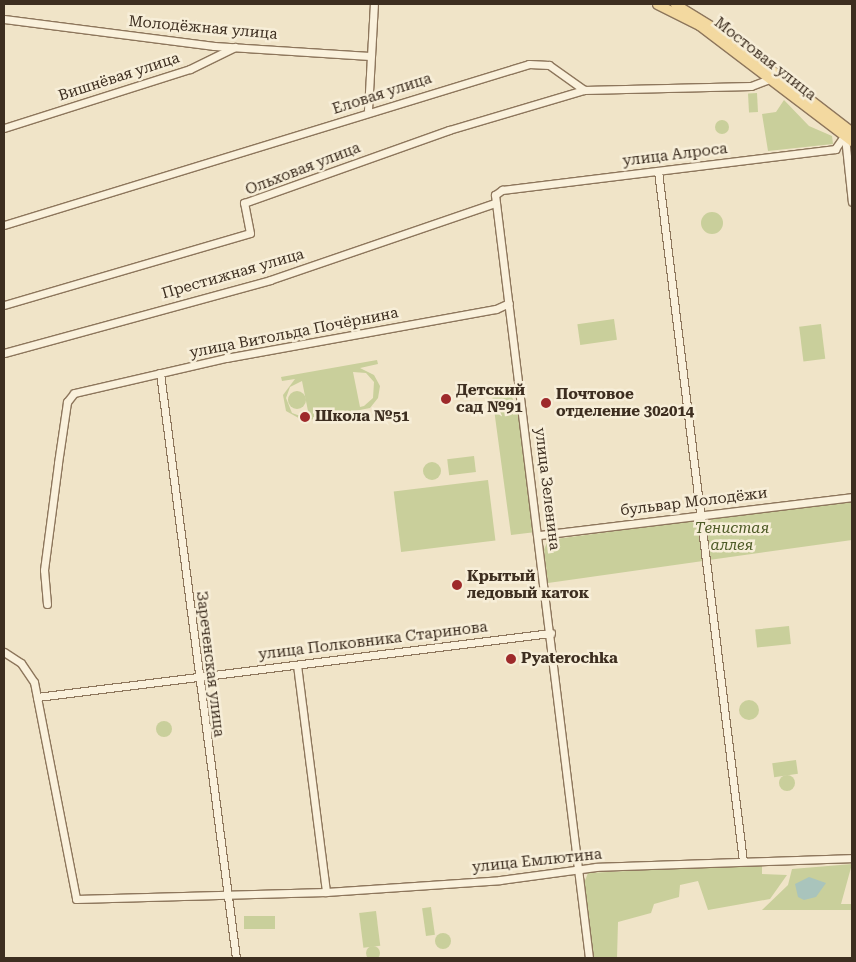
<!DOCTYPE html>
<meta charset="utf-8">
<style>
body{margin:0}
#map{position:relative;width:856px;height:962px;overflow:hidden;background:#f0e4c8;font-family:"Roboto Serif",serif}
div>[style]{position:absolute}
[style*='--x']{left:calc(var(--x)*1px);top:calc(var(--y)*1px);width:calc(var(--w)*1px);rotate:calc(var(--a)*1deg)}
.green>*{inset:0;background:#c9cf9b;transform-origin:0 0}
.round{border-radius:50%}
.water>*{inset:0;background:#a9c4bc}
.roads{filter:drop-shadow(1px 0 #8d765c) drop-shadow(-1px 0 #8d765c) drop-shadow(0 1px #8d765c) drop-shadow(0 -1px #8d765c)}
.minor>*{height:7px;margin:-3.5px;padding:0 3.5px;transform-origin:3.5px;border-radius:3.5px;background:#faf1dc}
.major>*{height:9px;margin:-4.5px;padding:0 4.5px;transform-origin:4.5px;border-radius:4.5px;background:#f3d9a0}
.dots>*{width:14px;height:14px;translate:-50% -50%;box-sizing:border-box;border:2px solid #f7eed8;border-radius:50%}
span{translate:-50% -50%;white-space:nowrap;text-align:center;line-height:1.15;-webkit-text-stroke:5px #f7eed8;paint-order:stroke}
.street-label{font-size:15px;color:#3d2e20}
.poi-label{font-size:15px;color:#3d2e20;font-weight:700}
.left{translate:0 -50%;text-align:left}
.park-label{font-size:15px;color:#4d5a26;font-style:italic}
.frame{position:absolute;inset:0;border:5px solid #3d2e20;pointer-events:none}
</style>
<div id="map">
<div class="green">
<i style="left:757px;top:93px;width:19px;height:9px;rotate:87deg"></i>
<i style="clip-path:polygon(784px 100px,809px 126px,832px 136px,833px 144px,768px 151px,762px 114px,776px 112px)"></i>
<i class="round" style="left:715px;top:120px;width:14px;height:14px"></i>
<i class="round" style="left:701px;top:212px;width:22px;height:22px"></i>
<i style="left:614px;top:319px;width:21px;height:37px;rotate:82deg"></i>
<i style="left:821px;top:324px;width:35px;height:22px;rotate:83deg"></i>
<i style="clip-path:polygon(evenodd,377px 360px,378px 364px,360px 368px,374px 375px,380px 386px,378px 398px,370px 408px,304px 421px,286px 411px,283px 395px,295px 379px,282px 381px,281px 377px,377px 360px,353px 372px,366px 373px,374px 382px,373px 398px,364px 406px,360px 407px,353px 372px,377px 360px,302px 381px,309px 416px,303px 417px,292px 413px,286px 398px,290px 387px,302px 381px)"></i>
<i style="clip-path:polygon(511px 384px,514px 412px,520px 412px,536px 532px,511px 535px,491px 387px)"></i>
<i class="round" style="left:288px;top:391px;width:18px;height:18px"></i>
<i style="left:474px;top:456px;width:16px;height:27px;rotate:83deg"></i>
<i class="round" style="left:423px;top:462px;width:18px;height:18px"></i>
<i style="left:488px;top:480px;width:61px;height:95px;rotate:83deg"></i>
<i style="clip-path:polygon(852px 501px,852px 540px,709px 560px,705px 529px,713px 518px)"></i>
<i style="clip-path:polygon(691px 521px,699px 528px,703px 561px,548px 583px,544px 550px,548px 540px)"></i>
<i style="left:789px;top:626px;width:18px;height:34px;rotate:84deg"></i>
<i class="round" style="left:739px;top:700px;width:20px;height:20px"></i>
<i class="round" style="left:156px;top:721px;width:16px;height:16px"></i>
<i style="left:796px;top:760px;width:14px;height:24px;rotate:82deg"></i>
<i class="round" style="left:779px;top:775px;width:16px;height:16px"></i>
<i style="clip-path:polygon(762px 864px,762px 874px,787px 875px,770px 899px,708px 910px,698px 881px,680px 885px,679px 897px,654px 904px,651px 913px,618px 922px,617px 958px,593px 958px,584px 883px,588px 873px)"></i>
<i style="clip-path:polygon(852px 864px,841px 904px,852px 904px,852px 910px,762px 910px,788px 885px,792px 869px)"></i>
<i style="left:431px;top:907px;width:28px;height:9px;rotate:82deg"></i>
<i style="left:376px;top:911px;width:35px;height:17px;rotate:83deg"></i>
<i style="left:275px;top:916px;width:13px;height:31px;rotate:90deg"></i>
<i class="round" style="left:435px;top:933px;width:16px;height:16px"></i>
<i class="round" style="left:366px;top:946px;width:14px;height:14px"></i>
</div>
<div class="water">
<i style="clip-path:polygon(809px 877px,826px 883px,816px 897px,804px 900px,798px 897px,795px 884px)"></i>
</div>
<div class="roads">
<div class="minor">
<i style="--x:4;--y:19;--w:212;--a:7.3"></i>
<i style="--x:214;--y:46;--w:156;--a:3.7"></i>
<i style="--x:368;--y:110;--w:106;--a:-86.8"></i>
<i style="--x:4;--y:128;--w:195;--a:-17.6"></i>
<i style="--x:190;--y:69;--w:50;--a:-26.1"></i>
<i style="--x:845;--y:137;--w:65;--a:83.9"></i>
<i style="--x:658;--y:171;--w:695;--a:82.98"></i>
<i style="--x:4;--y:225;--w:549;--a:-17.05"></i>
<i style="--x:529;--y:64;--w:20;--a:3"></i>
<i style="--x:549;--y:65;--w:43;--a:35.5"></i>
<i style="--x:584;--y:90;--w:167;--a:-1.4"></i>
<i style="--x:751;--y:86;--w:19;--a:-21"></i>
<i style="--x:4;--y:305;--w:256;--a:-16.3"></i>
<i style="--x:250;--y:233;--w:31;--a:-101"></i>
<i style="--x:244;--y:203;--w:218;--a:-19.6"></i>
<i style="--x:449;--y:130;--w:141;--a:-16.5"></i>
<i style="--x:4;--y:353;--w:276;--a:-15.3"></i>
<i style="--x:270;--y:280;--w:238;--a:-18.9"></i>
<i style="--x:160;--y:373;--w:590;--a:82.6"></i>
<i style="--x:539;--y:535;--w:315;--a:-6.9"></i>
<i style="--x:47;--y:604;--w:34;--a:-95"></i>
<i style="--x:44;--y:570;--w:108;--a:-82.5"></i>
<i style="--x:58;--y:463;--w:62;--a:-81.6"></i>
<i style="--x:67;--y:402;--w:11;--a:-52"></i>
<i style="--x:74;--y:393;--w:156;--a:-13"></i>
<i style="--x:226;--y:358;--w:274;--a:-10.3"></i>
<i style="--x:496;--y:309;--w:14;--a:-25"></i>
<i style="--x:4;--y:652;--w:20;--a:33"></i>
<i style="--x:21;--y:663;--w:23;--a:56"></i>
<i style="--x:34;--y:682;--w:221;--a:79"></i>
<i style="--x:76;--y:899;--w:250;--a:-1.6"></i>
<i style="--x:326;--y:892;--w:174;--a:-3.9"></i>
<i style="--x:500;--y:880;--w:97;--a:-7.7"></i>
<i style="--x:596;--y:867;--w:256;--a:-2"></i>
<i style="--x:297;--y:665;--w:229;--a:82.7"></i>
<i style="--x:37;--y:697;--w:518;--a:-7.1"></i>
<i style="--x:589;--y:958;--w:769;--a:-97.02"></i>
<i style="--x:495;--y:195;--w:9;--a:-36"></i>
<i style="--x:502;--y:190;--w:336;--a:-7"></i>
<i style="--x:835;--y:149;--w:21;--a:-55"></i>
</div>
<div class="major">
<i style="--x:657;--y:4;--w:47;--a:26.6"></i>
<i style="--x:699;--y:25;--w:192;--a:37.2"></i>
<i style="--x:675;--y:4;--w:65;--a:31.7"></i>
<i style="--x:730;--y:38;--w:154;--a:37.6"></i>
</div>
</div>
<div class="dots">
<i style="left:446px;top:399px;background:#9e2a2b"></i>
<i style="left:546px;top:403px;background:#9e2a2b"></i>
<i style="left:305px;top:417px;background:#9e2a2b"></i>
<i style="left:457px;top:585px;background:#9e2a2b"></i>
<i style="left:511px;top:659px;background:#9e2a2b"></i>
</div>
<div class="street-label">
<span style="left:203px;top:28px;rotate:5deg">Молодёжная улица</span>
<span style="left:765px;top:59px;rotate:38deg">Мостовая улица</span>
<span style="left:119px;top:77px;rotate:-18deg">Вишнёвая улица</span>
<span style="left:382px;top:94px;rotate:-18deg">Еловая улица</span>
<span style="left:675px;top:155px;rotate:-7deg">улица Алроса</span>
<span style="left:303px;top:169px;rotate:-21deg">Ольховая улица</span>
<span style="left:233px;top:274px;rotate:-16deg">Престижная улица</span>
<span style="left:294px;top:333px;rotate:-11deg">улица Витольда Почёрнина</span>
<span style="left:547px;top:489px;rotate:83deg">улица Зеленина</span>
<span style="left:694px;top:502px;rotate:-7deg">бульвар Молодёжи</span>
<span style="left:373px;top:641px;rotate:-7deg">улица Полковника Старинова</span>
<span style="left:210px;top:664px;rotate:83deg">Зареченская улица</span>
<span style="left:537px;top:861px;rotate:-6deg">улица Емлютина</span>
</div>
<div class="poi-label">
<span class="left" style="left:456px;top:399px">Детский<br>сад №91</span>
<span class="left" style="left:556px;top:403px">Почтовое<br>отделение 302014</span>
<span class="left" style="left:315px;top:417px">Школа №51</span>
<span class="left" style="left:467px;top:585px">Крытый<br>ледовый каток</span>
<span class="left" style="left:521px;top:659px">Pyaterochka</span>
</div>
<div class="park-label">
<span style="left:732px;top:537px">Тенистая<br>аллея</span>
</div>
<div class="frame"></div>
</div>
